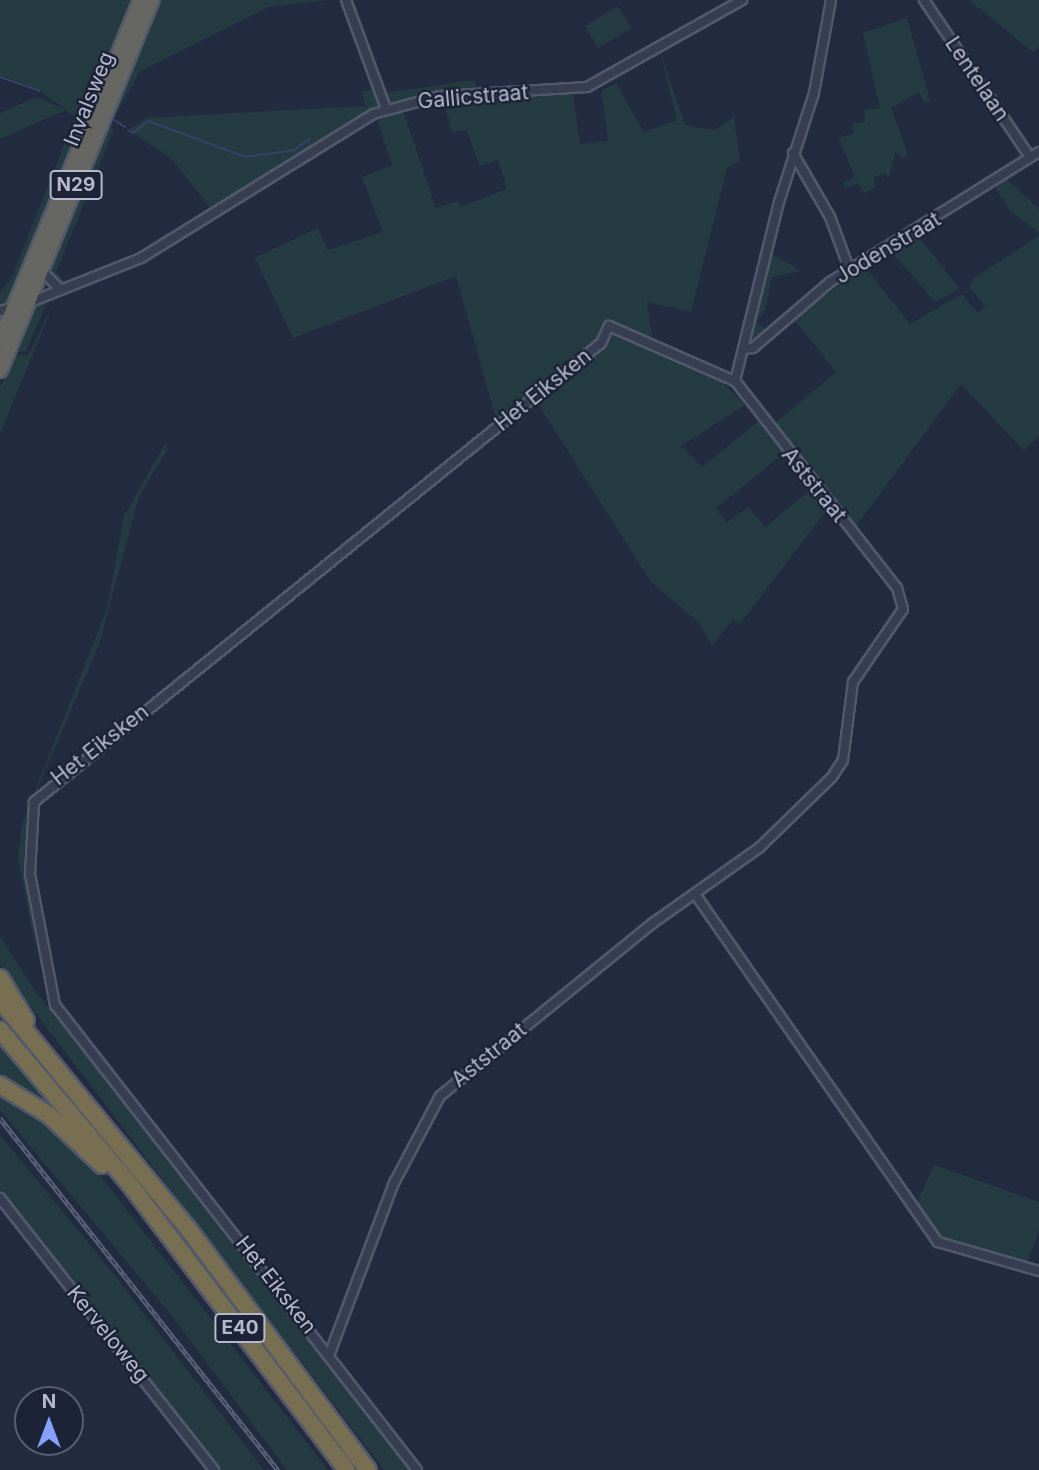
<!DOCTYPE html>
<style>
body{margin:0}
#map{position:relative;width:1039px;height:1470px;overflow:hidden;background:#232b41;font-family:Inter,sans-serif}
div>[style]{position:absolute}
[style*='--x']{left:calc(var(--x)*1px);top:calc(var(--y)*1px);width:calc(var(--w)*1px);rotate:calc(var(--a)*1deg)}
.green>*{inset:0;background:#253b42;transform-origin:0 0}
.stream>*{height:2px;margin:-1px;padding:0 1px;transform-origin:1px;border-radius:1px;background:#354369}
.roads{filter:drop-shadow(2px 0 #52596b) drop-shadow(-2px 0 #52596b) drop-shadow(0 2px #52596b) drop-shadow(0 -2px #52596b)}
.minor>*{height:8px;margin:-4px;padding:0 4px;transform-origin:4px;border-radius:4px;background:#373e51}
.trunk>*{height:14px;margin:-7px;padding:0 7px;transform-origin:7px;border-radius:7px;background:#666662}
.motorway>*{height:16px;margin:-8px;padding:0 8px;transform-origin:8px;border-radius:8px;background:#786f53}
.rail>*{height:4.5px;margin-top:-2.25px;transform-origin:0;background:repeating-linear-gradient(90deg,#1c2336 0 5px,#596178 0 10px);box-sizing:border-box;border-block:2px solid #596178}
span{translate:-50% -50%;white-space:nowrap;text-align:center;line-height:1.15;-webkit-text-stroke:5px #1c2336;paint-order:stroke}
.shield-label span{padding:2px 5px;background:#1c2336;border:2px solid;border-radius:5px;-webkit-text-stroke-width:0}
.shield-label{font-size:19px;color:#b4b9cb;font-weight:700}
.street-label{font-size:21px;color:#b4b9cb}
.north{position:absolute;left:14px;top:1386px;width:70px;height:70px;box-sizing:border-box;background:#1c2336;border:2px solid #595f72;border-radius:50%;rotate:0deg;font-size:19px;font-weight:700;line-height:28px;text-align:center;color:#b4b9cb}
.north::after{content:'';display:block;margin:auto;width:24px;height:32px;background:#85a2ff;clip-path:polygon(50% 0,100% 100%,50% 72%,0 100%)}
</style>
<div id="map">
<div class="green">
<i style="clip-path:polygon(0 0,134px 0,9px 304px,0 308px,0 292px,12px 277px,75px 117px,39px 90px,0 75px)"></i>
<i style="clip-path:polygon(159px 0,328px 0,268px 7px,140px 71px,113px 121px)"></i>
<i style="clip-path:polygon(969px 0,1039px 0,1039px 47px,1033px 52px)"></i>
<i style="left:618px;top:6px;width:26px;height:39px;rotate:59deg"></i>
<i style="clip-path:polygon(907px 18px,930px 100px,924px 103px,919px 92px,891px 108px,908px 154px,903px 159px,896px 151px,888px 179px,885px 173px,874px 177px,874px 188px,864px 193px,858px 183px,846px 188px,843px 183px,855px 178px,839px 138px,854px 133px,852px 123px,865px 122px,864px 110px,880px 108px,863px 33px)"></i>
<i style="clip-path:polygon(660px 51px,685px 125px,715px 130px,734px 117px,740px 161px,727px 168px,691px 312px,647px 302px,653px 342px,608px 323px,599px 341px,497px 423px,456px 276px,293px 338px,255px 258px,317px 228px,328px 250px,383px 232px,362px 177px,392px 165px,376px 116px,402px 107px,436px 208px,458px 201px,460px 207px,507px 189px,498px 160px,480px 166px,466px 129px,452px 133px,443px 98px,573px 93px,580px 144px,608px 141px,601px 91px,616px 83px,644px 132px,677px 120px)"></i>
<i style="clip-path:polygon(475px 80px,475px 89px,391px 103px,384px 93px)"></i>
<i style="clip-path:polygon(378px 88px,383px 103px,211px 209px,171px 158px,129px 130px,146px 118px,366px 106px,362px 92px)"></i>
<i style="clip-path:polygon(36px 97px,66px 110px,0 139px,0 113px)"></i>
<i style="clip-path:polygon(109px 126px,114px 129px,56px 272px,65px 282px,121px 265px,62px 286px,47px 271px)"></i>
<i style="clip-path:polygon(1007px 179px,1039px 209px,1039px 233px,1009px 210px,995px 188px)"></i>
<i style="clip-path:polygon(918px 236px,960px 289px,935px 302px,893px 253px)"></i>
<i style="clip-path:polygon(1039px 236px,1039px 435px,1024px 451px,961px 384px,854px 529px,772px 426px,836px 372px,793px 318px,865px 267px,910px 324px,962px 294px,978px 313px,985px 306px,969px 287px,974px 278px)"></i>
<i style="clip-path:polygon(769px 252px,801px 271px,772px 277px,765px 311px,757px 321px,767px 331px,750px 344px)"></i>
<i style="clip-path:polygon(49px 297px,26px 351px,15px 353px,33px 305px)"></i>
<i style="clip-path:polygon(56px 298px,0 434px,0 387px,13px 356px,29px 354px)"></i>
<i style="clip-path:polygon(612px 332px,717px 376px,745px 405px,681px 446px,702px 467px,759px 421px,784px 453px,716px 508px,727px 523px,748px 507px,765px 527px,813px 488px,828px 508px,740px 624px,733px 620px,712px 645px,698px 622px,651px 582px,535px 399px)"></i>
<i style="clip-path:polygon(164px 445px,168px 449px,139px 496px,99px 645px,32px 801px,26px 868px,37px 957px,18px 858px,22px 824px,107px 609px,124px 516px)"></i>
<i style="clip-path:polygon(0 936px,33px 988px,414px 1470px,384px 1470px,8px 977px,0 964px)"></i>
<i style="clip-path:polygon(0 1045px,17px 1065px,68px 1127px,0 1080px)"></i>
<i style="clip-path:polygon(0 1093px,71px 1143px,102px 1178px,328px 1470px,287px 1470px,168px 1311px,0 1110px)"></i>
<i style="clip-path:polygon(0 1135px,112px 1272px,264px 1470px,217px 1470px,0 1195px)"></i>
<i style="clip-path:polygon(934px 1165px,1039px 1202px,1039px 1230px,1026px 1266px,940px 1240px,915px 1207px)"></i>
</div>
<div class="stream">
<i style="--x:0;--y:77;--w:42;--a:19.3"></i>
<i style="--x:82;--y:106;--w:3;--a:18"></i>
<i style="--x:114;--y:120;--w:13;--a:32"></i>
<i style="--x:128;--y:130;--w:6;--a:31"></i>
<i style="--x:133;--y:133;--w:19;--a:-39"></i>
<i style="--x:148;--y:121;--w:104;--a:20.2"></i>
<i style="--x:246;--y:157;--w:49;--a:-8.3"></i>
<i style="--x:294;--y:150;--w:19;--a:-36"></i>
</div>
<div class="roads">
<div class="minor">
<i style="--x:346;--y:0;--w:116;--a:69.8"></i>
<i style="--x:924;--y:0;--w:189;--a:56"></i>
<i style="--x:793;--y:153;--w:74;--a:60"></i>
<i style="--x:830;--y:217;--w:58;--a:69.7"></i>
<i style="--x:41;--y:270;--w:28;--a:45"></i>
<i style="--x:28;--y:303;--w:122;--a:-21.7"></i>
<i style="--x:141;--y:258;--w:273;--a:-31.8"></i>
<i style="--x:373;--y:114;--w:69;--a:-15"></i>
<i style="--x:440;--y:96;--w:147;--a:-3.5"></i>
<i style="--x:587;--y:87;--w:178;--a:-29.3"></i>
<i style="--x:0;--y:311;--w:16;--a:-15"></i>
<i style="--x:743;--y:349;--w:10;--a:-6"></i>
<i style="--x:753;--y:348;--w:101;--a:-40.6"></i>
<i style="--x:830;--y:282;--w:246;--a:-31.9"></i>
<i style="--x:695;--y:894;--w:424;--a:55.1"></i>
<i style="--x:938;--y:1242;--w:105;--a:16"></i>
<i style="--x:0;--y:1198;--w:346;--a:51.8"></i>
<i style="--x:330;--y:1353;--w:182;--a:-69.4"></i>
<i style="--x:394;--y:1183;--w:98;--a:-62.1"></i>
<i style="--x:440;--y:1096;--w:274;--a:-39.1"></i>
<i style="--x:653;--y:923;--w:130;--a:-35.3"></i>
<i style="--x:759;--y:848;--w:102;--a:-44.2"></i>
<i style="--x:832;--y:777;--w:20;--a:-57"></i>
<i style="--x:843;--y:760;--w:79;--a:-82.7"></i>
<i style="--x:853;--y:682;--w:88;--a:-55.6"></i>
<i style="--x:903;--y:609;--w:22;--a:-106"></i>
<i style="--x:897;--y:588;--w:263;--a:-128"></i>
<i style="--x:735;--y:381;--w:184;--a:-76.2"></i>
<i style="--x:779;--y:202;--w:114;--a:-72.2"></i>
<i style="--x:814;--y:93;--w:95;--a:-79.6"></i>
<i style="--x:417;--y:1470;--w:589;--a:-127.9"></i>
<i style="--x:55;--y:1005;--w:133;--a:-100.8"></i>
<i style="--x:30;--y:874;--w:72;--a:-86.8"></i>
<i style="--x:34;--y:802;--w:729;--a:-38.99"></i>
<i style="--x:601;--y:343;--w:19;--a:-65"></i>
<i style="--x:609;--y:326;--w:137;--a:23.6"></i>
</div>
<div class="trunk">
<i style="--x:0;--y:342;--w:370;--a:-67.6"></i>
<i style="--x:0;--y:370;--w:400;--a:-67.7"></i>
</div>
<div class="motorway">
<i style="--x:0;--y:978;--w:50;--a:58.8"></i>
<i style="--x:0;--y:1000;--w:298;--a:50.6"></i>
<i style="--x:189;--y:1230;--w:299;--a:53.3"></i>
<i style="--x:0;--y:1030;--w:205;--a:49.9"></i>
<i style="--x:132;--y:1187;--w:355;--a:52.8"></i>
<i style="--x:0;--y:1085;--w:57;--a:31.5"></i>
<i style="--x:49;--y:1115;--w:73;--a:43.3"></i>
</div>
</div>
<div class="rail">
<i style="--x:0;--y:1118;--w:449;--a:51.7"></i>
</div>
<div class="shield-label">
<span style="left:76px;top:185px">N29</span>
<span style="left:240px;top:1328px">E40</span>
</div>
<div class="street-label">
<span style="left:977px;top:79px;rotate:56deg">Lentelaan</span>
<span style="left:473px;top:97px;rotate:-5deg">Gallicstraat</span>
<span style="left:89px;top:99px;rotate:-68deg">Invalsweg</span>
<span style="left:888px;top:248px;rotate:-31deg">Jodenstraat</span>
<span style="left:543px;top:390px;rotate:-39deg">Het Eiksken</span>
<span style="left:814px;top:485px;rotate:51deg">Aststraat</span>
<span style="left:100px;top:745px;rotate:-38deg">Het Eiksken</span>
<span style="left:489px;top:1055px;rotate:-39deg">Aststraat</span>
<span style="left:276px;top:1285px;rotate:52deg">Het Eiksken</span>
<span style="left:108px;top:1334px;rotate:51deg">Kerveloweg</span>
</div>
<div class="north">N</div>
</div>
